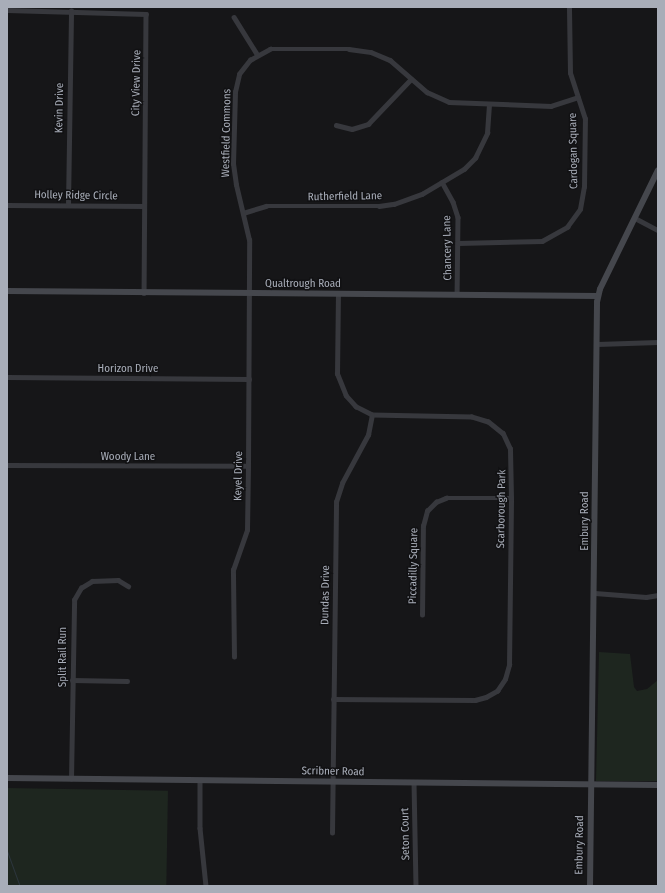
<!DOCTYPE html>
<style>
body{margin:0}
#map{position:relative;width:665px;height:893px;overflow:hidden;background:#161618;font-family:"Fira Sans Condensed",sans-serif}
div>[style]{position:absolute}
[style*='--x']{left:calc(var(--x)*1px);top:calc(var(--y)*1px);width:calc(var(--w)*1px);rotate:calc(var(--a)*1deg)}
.green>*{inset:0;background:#1e261f;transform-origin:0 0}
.stream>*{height:1px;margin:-0.5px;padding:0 0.5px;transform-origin:0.5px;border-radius:0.5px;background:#2c353c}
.street>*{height:4.5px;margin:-2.25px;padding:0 2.25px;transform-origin:2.25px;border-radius:2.25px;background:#37383d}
.secondary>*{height:6px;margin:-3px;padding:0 3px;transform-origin:3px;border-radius:3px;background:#45474d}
span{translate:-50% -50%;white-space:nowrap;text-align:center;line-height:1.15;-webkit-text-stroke:3px #111113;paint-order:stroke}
.street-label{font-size:11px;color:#a8adb8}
.frame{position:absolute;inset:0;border:8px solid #a8adb8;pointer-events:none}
</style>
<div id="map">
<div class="green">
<i style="clip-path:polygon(599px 652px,630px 654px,634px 687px,637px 691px,647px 689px,658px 680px,658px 781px,596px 781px)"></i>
<i style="left:7px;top:788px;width:161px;height:98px;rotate:1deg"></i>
</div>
<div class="stream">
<i style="--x:7;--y:851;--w:37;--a:70"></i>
</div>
<div class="street">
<i style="--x:7;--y:10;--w:139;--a:1.6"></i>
<i style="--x:146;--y:14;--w:279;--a:90.4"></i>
<i style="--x:234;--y:17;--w:44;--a:58.1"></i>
<i style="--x:336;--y:125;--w:16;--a:14"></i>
<i style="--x:352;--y:129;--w:17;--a:-17"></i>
<i style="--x:368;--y:124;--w:62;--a:-46.3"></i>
<i style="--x:442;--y:182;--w:23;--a:61"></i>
<i style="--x:453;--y:202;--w:16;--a:72"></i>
<i style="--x:458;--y:217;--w:77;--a:90.7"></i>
<i style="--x:7;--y:205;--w:137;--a:0.4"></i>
<i style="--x:68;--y:205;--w:194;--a:-89.1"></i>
<i style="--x:243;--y:213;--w:24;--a:-17"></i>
<i style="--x:266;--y:206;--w:113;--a:0"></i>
<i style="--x:379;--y:206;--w:15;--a:-8"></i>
<i style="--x:394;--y:204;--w:30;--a:-20"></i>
<i style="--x:422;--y:194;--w:49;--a:-30.8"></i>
<i style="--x:464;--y:169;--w:16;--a:-45"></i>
<i style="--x:475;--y:158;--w:28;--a:-64"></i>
<i style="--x:487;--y:133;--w:28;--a:-86"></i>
<i style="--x:635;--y:218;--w:26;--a:28"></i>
<i style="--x:458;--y:243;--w:84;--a:-1.4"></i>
<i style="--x:542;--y:241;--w:29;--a:-29"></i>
<i style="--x:567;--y:227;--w:22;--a:-54"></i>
<i style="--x:580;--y:209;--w:22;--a:-80"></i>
<i style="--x:584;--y:187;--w:68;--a:-89.2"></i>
<i style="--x:585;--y:119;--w:48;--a:-108.1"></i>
<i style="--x:570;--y:73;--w:66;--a:-90.9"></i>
<i style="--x:597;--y:344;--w:61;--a:-1.9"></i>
<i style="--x:7;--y:377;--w:242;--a:0.5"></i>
<i style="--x:7;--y:465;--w:241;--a:0.2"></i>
<i style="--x:595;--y:593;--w:51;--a:4.5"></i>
<i style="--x:646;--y:597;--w:12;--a:-9"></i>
<i style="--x:422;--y:615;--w:89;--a:-89.4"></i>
<i style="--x:423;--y:526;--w:16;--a:-75"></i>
<i style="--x:427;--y:511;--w:13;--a:-45"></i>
<i style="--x:436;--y:502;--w:11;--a:-22"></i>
<i style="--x:446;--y:498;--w:65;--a:0"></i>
<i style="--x:234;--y:657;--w:87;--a:-90.7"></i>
<i style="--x:233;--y:570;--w:42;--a:-70.7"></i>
<i style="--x:247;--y:530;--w:64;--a:-89.1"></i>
<i style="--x:248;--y:466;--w:226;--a:-89.7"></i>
<i style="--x:249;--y:240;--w:57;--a:-103.3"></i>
<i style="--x:236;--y:185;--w:21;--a:-98"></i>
<i style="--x:233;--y:164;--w:72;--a:-88.4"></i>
<i style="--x:235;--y:92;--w:18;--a:-77"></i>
<i style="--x:239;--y:74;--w:18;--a:-52"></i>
<i style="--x:250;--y:60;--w:23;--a:-29"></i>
<i style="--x:270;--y:49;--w:79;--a:0"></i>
<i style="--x:349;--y:49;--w:22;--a:8"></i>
<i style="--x:371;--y:52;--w:21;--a:23"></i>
<i style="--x:390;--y:60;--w:49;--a:40.9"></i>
<i style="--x:427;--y:92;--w:24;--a:24"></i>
<i style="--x:449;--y:102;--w:102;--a:2.2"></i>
<i style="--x:551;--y:106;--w:28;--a:-18"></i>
<i style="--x:72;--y:680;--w:55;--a:1"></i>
<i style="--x:333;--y:699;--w:142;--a:0.4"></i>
<i style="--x:475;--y:700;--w:11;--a:-15"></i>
<i style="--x:486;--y:697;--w:13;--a:-29"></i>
<i style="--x:497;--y:691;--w:14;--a:-56"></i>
<i style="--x:505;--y:679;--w:15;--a:-74"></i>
<i style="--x:509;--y:665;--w:167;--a:-89.3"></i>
<i style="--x:511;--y:498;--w:49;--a:-91.2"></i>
<i style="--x:510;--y:449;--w:17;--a:-115"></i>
<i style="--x:503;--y:434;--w:19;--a:-141"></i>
<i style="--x:488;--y:422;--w:17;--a:-163"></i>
<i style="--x:472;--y:417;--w:100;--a:-178.9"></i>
<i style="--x:372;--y:415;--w:18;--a:-153"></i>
<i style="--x:356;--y:407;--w:15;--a:-132"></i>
<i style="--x:346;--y:396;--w:24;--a:-112"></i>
<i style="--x:337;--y:374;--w:80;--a:-89.3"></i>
<i style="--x:71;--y:779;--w:179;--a:-89"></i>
<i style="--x:74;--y:600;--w:14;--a:-60"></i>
<i style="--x:81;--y:588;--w:13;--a:-32"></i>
<i style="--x:92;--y:581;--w:26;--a:-2"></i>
<i style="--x:118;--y:580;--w:12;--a:31"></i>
<i style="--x:200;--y:780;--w:48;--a:90"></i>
<i style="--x:200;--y:828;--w:58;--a:84.1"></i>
<i style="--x:414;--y:782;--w:104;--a:88.9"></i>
<i style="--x:332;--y:833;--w:331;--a:-89.3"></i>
<i style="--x:336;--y:502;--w:20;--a:-72"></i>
<i style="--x:342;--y:483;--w:55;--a:-61.6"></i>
<i style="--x:368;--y:435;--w:20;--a:-79"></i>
</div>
<div class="secondary">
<i style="--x:7;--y:291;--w:591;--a:0.48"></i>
<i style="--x:7;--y:778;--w:651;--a:0.62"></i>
<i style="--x:590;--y:886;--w:584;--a:-89.31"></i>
<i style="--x:597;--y:302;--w:13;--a:-77"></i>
<i style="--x:600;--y:289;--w:132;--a:-64"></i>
</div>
<div class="street-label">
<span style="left:137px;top:83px;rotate:-89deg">City View Drive</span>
<span style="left:60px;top:108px;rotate:-89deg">Kevin Drive</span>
<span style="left:227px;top:133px;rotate:-89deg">Westfield Commons</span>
<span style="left:574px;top:151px;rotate:-91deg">Cardogan Square</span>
<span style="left:76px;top:196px;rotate:1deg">Holley Ridge Circle</span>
<span style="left:345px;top:197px;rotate:-1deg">Rutherfield Lane</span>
<span style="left:448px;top:248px;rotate:-91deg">Chancery Lane</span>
<span style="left:303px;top:284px">Qualtrough Road</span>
<span style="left:128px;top:369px">Horizon Drive</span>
<span style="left:128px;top:457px">Woody Lane</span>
<span style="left:239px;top:476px;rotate:-89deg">Keyel Drive</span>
<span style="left:502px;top:509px;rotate:-89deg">Scarborough Park</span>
<span style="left:585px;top:521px;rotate:-90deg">Embury Road</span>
<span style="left:414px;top:566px;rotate:-89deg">Piccadilly Square</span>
<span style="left:326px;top:595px;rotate:-89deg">Dundas Drive</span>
<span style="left:63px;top:657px;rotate:-90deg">Split Rail Run</span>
<span style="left:333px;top:772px;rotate:1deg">Scribner Road</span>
<span style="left:406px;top:834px;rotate:-91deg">Seton Court</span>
<span style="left:580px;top:845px;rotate:-89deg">Embury Road</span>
</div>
<div class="frame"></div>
</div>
